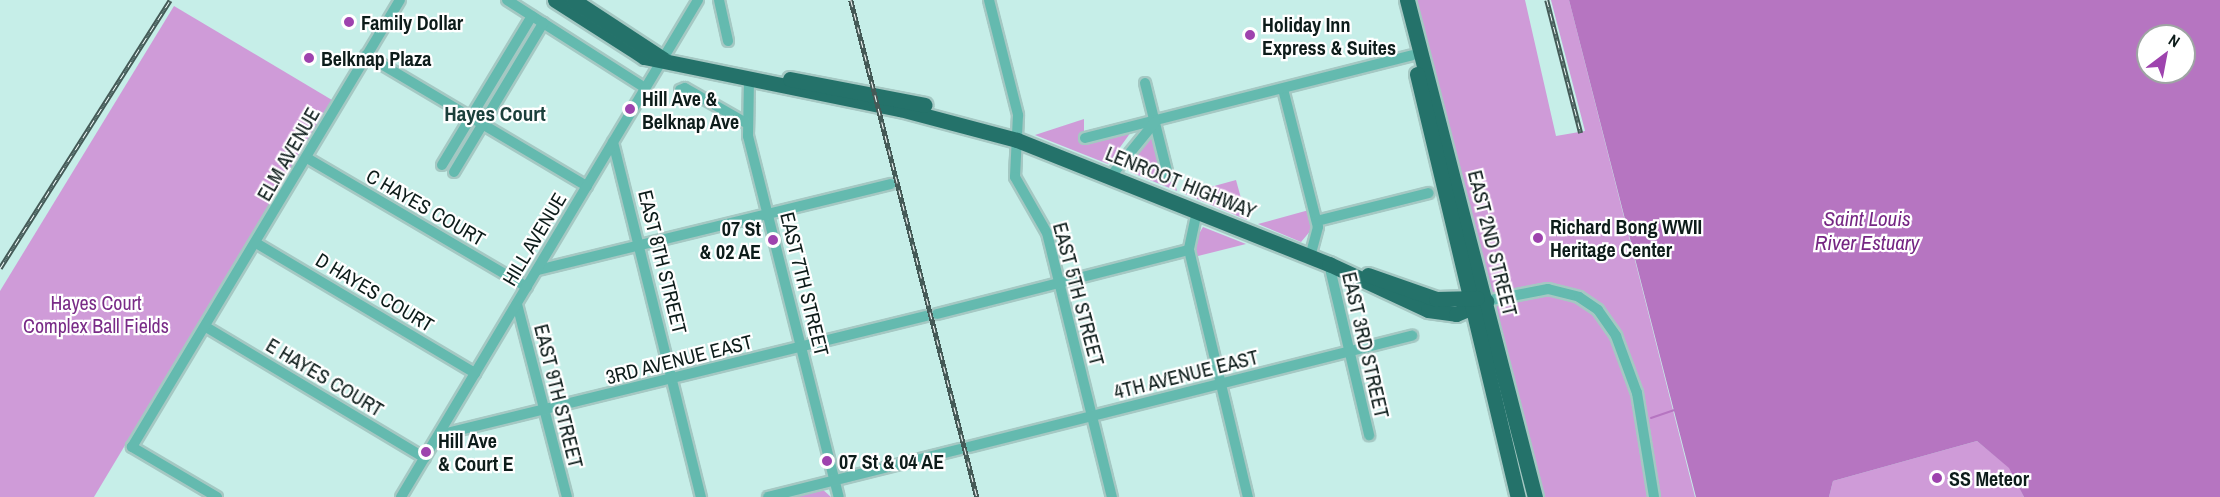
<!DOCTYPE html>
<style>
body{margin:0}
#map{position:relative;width:2220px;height:497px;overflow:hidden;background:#c6eee8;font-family:"Archivo Narrow",sans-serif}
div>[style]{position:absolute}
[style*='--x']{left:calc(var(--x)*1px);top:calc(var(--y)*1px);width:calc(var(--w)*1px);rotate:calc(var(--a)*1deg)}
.green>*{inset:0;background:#cf9bd8}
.water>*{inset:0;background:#b675c1}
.stream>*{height:2px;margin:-1px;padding:0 1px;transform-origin:1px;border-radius:1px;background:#b675c1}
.roads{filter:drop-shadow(2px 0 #a5c8c3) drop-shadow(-2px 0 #a5c8c3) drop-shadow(0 2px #a5c8c3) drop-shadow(0 -2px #a5c8c3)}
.minor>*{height:10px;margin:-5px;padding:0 5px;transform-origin:5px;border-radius:5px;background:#64baaf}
.highway>*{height:15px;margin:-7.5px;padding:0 7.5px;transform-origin:7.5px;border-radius:7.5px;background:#24726a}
.rail>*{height:4.5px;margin-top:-2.25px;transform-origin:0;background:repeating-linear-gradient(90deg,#fff 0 7px,#445a57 0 14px);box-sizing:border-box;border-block:2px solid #445a57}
.dots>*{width:16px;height:16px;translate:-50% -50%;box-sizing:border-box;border:3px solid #fff;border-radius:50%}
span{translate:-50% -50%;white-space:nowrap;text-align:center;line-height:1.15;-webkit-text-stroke:4.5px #fff;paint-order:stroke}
.poi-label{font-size:20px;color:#0d1c1a;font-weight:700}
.left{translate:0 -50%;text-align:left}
.right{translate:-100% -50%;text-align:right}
.street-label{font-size:20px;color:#0d1c1a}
.park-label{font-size:20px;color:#792b87}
.neighbourhood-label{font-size:21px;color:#1b3f3b;font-weight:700}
.water-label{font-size:21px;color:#752683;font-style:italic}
.north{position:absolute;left:2136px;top:24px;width:60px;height:60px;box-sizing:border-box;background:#fff;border:2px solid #9ea4a3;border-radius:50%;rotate:32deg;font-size:16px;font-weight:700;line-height:24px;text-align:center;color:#0d1c1a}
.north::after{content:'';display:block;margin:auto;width:21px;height:27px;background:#9e43ae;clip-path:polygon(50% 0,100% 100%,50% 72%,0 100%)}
</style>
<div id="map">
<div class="green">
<i style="clip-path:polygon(1412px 0,1525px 0,1556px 136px,1585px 131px,1551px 0,1569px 0,1695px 497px,1539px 497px)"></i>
<i style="clip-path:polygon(174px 6px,332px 100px,94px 497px,0 497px,0 291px)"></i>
<i style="clip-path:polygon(1084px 119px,1084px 141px,1131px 132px,1108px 164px,1035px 135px)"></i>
<i style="clip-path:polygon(1152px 131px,1173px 175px,1177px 191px,1130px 172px,1131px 159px)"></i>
<i style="clip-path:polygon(1236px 180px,1247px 220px,1185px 194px)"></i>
<i style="clip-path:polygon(1309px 210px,1312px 229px,1301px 242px,1258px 224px)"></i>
<i style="clip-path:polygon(1203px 227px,1246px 244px,1194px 257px,1194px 242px)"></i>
<i style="clip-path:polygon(1977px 441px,2010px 468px,2024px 497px,1829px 497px,1833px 481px)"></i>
<i style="clip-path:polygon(821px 488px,831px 497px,783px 497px)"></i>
</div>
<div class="water">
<i style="clip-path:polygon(evenodd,1569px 0,2220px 0,2220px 497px,2024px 497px,2009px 468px,1977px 441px,1833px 481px,1829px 497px,1696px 497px,1569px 0,2148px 36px,2184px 36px,2184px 72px,2148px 72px,2148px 36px)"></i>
</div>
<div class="stream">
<i style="--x:1651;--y:418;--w:24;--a:-19"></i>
</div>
<div class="roads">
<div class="minor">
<i style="--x:507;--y:0;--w:164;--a:32.5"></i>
<i style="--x:719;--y:0;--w:42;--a:77.6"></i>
<i style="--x:989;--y:0;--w:119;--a:75.8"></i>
<i style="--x:1018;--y:115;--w:62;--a:92.8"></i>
<i style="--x:1015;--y:177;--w:64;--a:60.3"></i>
<i style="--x:1047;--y:233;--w:272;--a:76.2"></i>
<i style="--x:366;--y:55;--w:257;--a:30.7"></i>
<i style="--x:749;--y:79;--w:57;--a:91"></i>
<i style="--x:748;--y:136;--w:372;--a:75.9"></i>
<i style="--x:1145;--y:83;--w:95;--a:76"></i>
<i style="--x:1283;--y:89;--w:142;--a:75.8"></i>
<i style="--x:1318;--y:227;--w:31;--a:105"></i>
<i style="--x:680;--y:90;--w:5;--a:-22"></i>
<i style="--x:685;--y:88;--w:70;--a:29.8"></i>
<i style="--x:1085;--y:138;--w:337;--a:-14.2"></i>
<i style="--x:613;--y:142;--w:366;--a:76.1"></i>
<i style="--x:307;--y:158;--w:255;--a:30.4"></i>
<i style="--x:442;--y:165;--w:174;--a:-58.9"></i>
<i style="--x:454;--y:172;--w:174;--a:-59.1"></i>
<i style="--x:1111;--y:176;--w:70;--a:-50.8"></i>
<i style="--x:1197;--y:211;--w:40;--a:102"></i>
<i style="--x:1189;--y:250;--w:254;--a:76.6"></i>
<i style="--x:1317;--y:221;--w:115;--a:-14"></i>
<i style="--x:256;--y:243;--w:255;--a:30.7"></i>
<i style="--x:1329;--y:264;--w:176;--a:76.8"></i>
<i style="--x:538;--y:270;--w:363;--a:-13.7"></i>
<i style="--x:1486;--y:301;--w:63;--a:-11"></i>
<i style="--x:1548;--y:289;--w:32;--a:14"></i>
<i style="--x:1579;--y:297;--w:23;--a:34"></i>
<i style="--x:1598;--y:310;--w:32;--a:55"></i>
<i style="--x:1616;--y:336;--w:61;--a:69.8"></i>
<i style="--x:1637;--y:393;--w:105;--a:80.7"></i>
<i style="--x:517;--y:304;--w:199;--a:75.5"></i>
<i style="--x:937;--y:314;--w:260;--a:-14.3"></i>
<i style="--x:206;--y:327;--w:255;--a:30.9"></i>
<i style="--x:439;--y:435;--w:501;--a:-13.73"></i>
<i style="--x:969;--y:447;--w:457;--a:-14.1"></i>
<i style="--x:217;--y:497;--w:99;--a:-149.5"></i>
<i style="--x:132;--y:447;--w:521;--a:-59.06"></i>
<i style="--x:401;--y:497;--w:579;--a:-59.14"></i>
<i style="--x:768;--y:497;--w:198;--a:-14"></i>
</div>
<div class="highway">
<i style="--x:555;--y:0;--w:106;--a:32.6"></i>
<i style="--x:644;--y:57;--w:261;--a:11.5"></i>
<i style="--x:900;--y:109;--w:121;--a:14.8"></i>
<i style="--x:1017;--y:140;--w:336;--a:21.7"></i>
<i style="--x:1329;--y:264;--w:109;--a:24.9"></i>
<i style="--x:1428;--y:310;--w:28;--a:8"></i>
<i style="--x:1456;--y:314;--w:33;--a:-23"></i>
<i style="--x:573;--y:0;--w:108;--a:33.2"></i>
<i style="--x:1407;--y:0;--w:513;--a:75.56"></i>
<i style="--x:1417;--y:74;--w:435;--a:76.6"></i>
<i style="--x:790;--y:79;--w:137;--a:10.9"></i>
<i style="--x:1368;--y:275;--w:72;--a:19.4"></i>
<i style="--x:1436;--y:299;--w:41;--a:-1.4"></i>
</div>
</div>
<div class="rail">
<i style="--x:851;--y:0;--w:513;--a:75.77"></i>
<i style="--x:1547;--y:0;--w:137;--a:75.7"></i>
<i style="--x:0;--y:268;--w:317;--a:-57.6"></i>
</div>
<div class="dots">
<i style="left:349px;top:22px;background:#9e43ae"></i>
<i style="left:1250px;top:35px;background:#9e43ae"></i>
<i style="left:309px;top:58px;background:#9e43ae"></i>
<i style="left:630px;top:109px;background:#9e43ae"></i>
<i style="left:1538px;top:238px;background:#9e43ae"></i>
<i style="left:773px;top:240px;background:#9e43ae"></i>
<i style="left:426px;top:452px;background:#9e43ae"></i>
<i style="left:827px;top:461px;background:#9e43ae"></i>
<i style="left:1937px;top:478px;background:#9e43ae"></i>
</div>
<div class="poi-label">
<span class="left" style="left:361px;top:22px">Family Dollar</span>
<span class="left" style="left:1262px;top:36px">Holiday Inn<br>Express &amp; Suites</span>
<span class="left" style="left:321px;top:58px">Belknap Plaza</span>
<span class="left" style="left:642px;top:110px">Hill Ave &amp;<br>Belknap Ave</span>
<span class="left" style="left:1550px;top:238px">Richard Bong WWII<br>Heritage Center</span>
<span class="right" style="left:761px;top:240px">07 St<br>&amp; 02 AE</span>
<span class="left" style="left:438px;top:452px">Hill Ave<br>&amp; Court E</span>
<span class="left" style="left:839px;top:461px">07 St &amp; 04 AE</span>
<span class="left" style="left:1949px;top:478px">SS Meteor</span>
</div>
<div class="street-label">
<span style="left:288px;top:154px;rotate:-60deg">ELM AVENUE</span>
<span style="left:1181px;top:182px;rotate:22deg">LENROOT HIGHWAY</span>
<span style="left:426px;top:207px;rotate:30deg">C HAYES COURT</span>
<span style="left:534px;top:239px;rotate:-59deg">HILL AVENUE</span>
<span style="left:1493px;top:243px;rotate:76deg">EAST 2ND STREET</span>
<span style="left:663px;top:262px;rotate:76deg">EAST 8TH STREET</span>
<span style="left:805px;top:284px;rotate:76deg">EAST 7TH STREET</span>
<span style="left:375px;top:292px;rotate:31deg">D HAYES COURT</span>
<span style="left:1079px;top:294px;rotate:75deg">EAST 5TH STREET</span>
<span style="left:1366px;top:345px;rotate:77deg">EAST 3RD STREET</span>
<span style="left:679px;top:359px;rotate:-14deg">3RD AVENUE EAST</span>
<span style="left:1186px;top:374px;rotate:-14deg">4TH AVENUE EAST</span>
<span style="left:325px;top:377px;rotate:31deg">E HAYES COURT</span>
<span style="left:559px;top:396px;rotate:76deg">EAST 9TH STREET</span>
</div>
<div class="park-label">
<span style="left:96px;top:314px">Hayes Court<br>Complex Ball Fields</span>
</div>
<div class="neighbourhood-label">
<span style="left:495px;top:114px">Hayes Court</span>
</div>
<div class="water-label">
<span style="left:1867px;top:231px">Saint Louis<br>River Estuary</span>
</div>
<div class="north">N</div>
</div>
